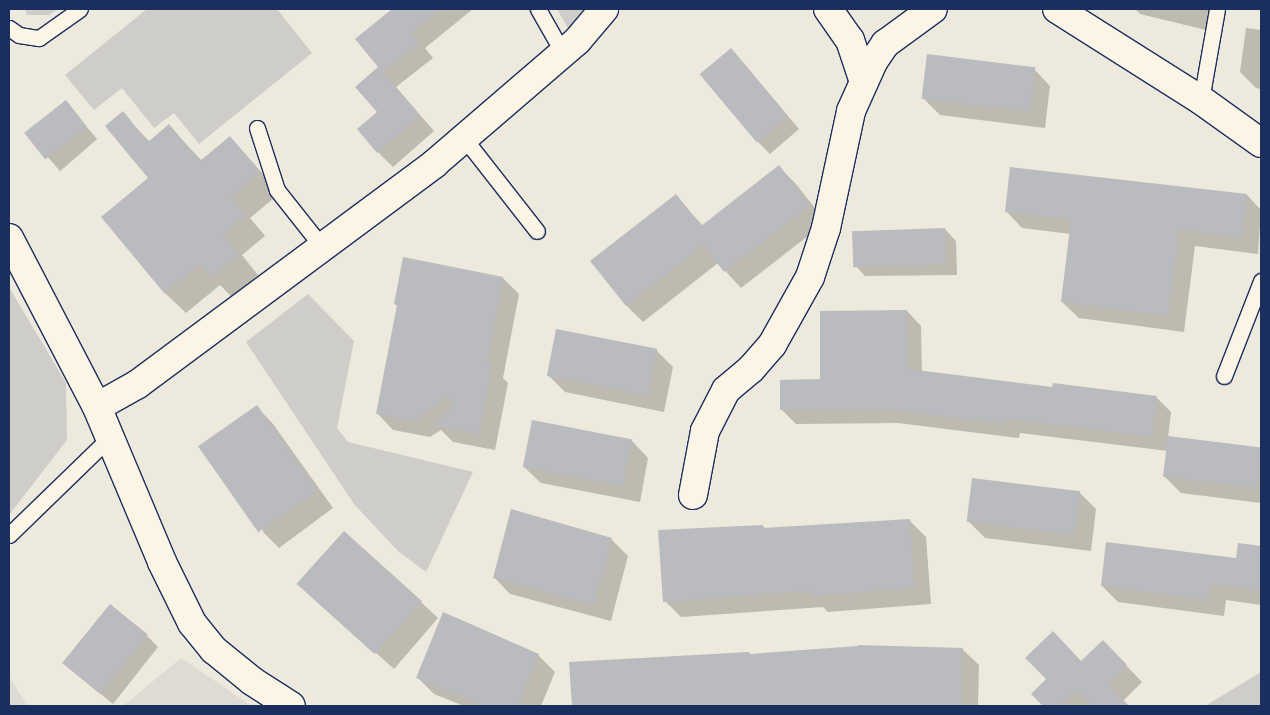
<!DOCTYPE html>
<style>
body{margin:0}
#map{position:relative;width:1270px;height:715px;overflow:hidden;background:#eee9dd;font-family:"Balsamiq Sans",sans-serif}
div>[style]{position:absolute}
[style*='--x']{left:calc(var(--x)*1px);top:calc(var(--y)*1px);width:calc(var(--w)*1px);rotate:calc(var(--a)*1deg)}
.built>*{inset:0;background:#dedbd4}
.green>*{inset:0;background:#cfcdca}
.shadow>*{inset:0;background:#0003;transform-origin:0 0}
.building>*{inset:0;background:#babbbe;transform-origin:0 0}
.roads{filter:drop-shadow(1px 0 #1b2f5e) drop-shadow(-1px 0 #1b2f5e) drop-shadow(0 1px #1b2f5e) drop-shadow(0 -1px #1b2f5e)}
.service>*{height:15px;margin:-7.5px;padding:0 7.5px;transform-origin:7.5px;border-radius:7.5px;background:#fcf5e5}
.minor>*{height:28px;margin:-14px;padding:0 14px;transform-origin:14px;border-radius:14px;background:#fcf5e5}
span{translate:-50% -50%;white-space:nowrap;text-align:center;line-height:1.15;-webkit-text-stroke:4px #fcf5e5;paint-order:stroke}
.frame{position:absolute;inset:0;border:10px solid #1b2f5e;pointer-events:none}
</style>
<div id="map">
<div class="built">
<i style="clip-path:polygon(181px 658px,252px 706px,123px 706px)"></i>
<i style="clip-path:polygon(9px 676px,27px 706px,9px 706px)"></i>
</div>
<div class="green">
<i style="clip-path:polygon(25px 9px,58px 9px,49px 15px,27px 15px)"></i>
<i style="clip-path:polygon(147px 9px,277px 9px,312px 53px,199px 144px,174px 113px,154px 128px,122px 88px,94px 110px,65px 75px)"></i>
<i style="clip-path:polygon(557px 9px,592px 9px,569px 30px)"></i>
<i style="clip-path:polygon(9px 287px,66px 383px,67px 440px,9px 515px)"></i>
<i style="clip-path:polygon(308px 294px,354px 341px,337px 428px,348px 442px,473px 472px,426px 572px,398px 551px,354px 504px,246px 342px)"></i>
<i style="clip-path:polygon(1261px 672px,1261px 706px,1205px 706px)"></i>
</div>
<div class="shadow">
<i style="clip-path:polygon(393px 9px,473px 9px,425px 48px,433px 58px,396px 87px,434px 131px,393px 167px,378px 152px,380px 67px)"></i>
<i style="clip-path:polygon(1135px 9px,1215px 9px,1210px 31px,1140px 14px)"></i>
<i style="clip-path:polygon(1246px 28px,1261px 30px,1261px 89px,1256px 88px,1240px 72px)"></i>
<i style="clip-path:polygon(731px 49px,799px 129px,770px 154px,758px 142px)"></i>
<i style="clip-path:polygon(1034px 69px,1050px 86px,1045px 128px,940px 115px,923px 98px)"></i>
<i style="left:65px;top:102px;width:49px;height:49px;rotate:49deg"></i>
<i style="clip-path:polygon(122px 113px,150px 142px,169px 126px,202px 161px,230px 137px,280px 193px,250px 218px,265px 236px,242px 255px,258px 275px,232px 297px,220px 285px,186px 313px,165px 293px,103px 217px,150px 178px)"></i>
<i style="clip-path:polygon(779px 167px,795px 183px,826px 222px,741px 288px,718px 263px,643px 322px,626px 305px,676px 196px,703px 226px)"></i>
<i style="clip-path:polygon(1247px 195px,1261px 210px,1258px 254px,1195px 246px,1184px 332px,1079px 318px,1062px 302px,1071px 234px,1022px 228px,1006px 211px)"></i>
<i style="clip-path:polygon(945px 229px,956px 241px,957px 275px,865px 276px,854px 264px)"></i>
<i style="clip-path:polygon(503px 278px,519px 294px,503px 378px,508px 383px,495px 450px,453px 442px,441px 430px,430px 437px,393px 430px,377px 413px,398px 306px,395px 304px)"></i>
<i style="clip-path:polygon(907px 311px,921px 326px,922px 372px,1054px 389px,1156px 397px,1171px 412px,1168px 438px,1261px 449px,1261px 503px,1181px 493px,1165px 477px,1168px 451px,1020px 433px,1019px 438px,898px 423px,796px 424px,781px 409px,821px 381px)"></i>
<i style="clip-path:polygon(656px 350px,673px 367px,664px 412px,565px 392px,549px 376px)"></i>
<i style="clip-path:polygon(257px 407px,273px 424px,333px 508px,279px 548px,263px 532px)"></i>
<i style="clip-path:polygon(632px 441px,648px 458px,640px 502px,541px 483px,524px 467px)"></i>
<i style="clip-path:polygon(1079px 492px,1096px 509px,1091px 551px,985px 538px,968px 521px)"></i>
<i style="clip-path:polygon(909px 520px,926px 537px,931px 604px,828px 612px,823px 607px,681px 617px,665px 601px,763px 526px,766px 529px)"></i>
<i style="clip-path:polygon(611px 539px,628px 556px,611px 621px,510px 594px,494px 577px)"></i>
<i style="clip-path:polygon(1239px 544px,1261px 547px,1261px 605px,1226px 600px,1224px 616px,1118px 602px,1102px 586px,1237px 560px)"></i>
<i style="clip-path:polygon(299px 584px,421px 602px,438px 618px,394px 669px)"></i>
<i style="clip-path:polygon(147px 636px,158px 647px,113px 704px,64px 664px)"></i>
<i style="clip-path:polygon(962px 649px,979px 665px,978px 706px,573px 706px,570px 663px)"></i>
<i style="clip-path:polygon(538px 655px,555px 672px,541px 706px,464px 706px,434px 694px,417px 677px)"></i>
<i style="clip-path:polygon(1119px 658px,1142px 682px,1123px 701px,1128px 706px,1045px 706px,1033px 694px)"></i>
</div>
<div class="building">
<i style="clip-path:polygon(392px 9px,441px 9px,412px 32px,419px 42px,383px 72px,420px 116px,377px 153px,357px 129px,377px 112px,355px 87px,378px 67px,355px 39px)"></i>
<i style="left:731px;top:48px;width:89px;height:41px;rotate:50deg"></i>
<i style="left:927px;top:54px;width:109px;height:45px;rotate:7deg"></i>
<i style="left:66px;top:100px;width:34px;height:53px;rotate:52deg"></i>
<i style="clip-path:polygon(123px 111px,148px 142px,169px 124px,200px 161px,230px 136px,260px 172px,230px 197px,246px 215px,222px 234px,239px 254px,211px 277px,200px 264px,164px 293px,101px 217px,148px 178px,105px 126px)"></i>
<i style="clip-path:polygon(779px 165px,810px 205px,724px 272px,703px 245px,626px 306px,590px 261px,676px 194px,701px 226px)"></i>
<i style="clip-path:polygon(1010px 167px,1247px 194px,1242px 238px,1179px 230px,1168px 316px,1061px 302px,1071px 220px,1005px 212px)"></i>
<i style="left:945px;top:228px;width:36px;height:93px;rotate:88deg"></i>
<i style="clip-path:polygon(403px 257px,503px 277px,487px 365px,492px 366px,479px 434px,435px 426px,453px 404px,447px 397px,414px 421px,376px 414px,397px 305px,394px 304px)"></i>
<i style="clip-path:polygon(907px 310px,909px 369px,1052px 387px,1053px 383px,1157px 396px,1152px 437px,1005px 419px,1005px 424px,882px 409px,780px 410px,780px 380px,820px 379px,820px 311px)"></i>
<i style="left:556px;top:329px;width:103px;height:48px;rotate:11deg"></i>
<i style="left:257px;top:405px;width:105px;height:72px;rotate:55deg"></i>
<i style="left:532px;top:420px;width:102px;height:48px;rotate:11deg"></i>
<i style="left:1168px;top:436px;width:94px;height:41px;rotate:7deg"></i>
<i style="left:972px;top:478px;width:109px;height:44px;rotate:7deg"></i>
<i style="clip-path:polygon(511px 509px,612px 538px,594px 605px,564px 597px,564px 595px,563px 597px,493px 578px)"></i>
<i style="clip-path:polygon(910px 519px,915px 588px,810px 596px,810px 591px,663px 602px,658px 530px,763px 525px,763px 528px)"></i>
<i style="left:344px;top:531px;width:105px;height:71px;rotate:42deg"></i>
<i style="clip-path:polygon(1106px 542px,1236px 558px,1238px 543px,1261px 546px,1261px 591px,1210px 584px,1208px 600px,1101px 586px)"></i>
<i style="left:110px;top:604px;width:49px;height:76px;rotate:39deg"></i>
<i style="clip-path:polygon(443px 612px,539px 654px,518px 706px,484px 706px,416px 678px)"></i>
<i style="clip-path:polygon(1053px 631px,1081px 661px,1103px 640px,1127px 665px,1108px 684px,1129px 706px,1092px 706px,1077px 691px,1060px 706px,1043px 706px,1031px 694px,1046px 679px,1025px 658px)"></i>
<i style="clip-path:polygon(858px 645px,963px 648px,962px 706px,572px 706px,569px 662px,749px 652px,750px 654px,858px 646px)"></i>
</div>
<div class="roads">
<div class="service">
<i style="--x:538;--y:9;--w:51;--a:60.4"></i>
<i style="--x:9;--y:28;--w:12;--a:35"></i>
<i style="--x:19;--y:35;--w:20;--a:9"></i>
<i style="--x:39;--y:38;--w:50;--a:-35.3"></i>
<i style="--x:1201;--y:100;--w:92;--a:-80"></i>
<i style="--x:257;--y:128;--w:65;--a:72.1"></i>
<i style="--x:277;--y:190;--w:74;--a:51.6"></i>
<i style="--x:464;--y:138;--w:118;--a:51.9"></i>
<i style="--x:1224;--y:376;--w:102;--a:-68.7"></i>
<i style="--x:9;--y:535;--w:142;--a:-44.1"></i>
</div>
<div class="minor">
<i style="--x:828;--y:9;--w:38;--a:55"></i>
<i style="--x:850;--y:40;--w:44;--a:71.6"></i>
<i style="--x:1057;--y:9;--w:170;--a:32.3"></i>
<i style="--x:1201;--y:100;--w:74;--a:35.6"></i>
<i style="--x:9;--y:238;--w:191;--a:62.5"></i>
<i style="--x:97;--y:407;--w:168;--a:67.2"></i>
<i style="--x:162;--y:562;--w:68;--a:63.8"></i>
<i style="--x:192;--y:623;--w:35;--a:51"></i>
<i style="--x:214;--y:650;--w:49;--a:39.2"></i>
<i style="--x:252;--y:681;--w:46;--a:32.7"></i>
<i style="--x:97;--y:407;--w:47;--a:-29.3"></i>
<i style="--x:138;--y:384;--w:369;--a:-36.6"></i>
<i style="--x:434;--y:164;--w:189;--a:-40.7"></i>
<i style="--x:577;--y:41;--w:42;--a:-49.8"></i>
<i style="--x:693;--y:495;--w:65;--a:-79.4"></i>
<i style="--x:705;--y:431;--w:46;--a:-62.9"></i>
<i style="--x:726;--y:390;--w:33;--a:-40"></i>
<i style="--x:751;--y:369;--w:32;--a:-49"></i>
<i style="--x:772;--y:345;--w:78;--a:-60.8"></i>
<i style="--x:810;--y:277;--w:52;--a:-71.9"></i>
<i style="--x:826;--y:228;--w:120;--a:-77.9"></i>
<i style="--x:851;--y:111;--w:54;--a:-65.8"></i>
<i style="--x:873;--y:62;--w:22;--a:-56"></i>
<i style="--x:885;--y:44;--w:59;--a:-36.1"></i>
</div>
</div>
<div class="frame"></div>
</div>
